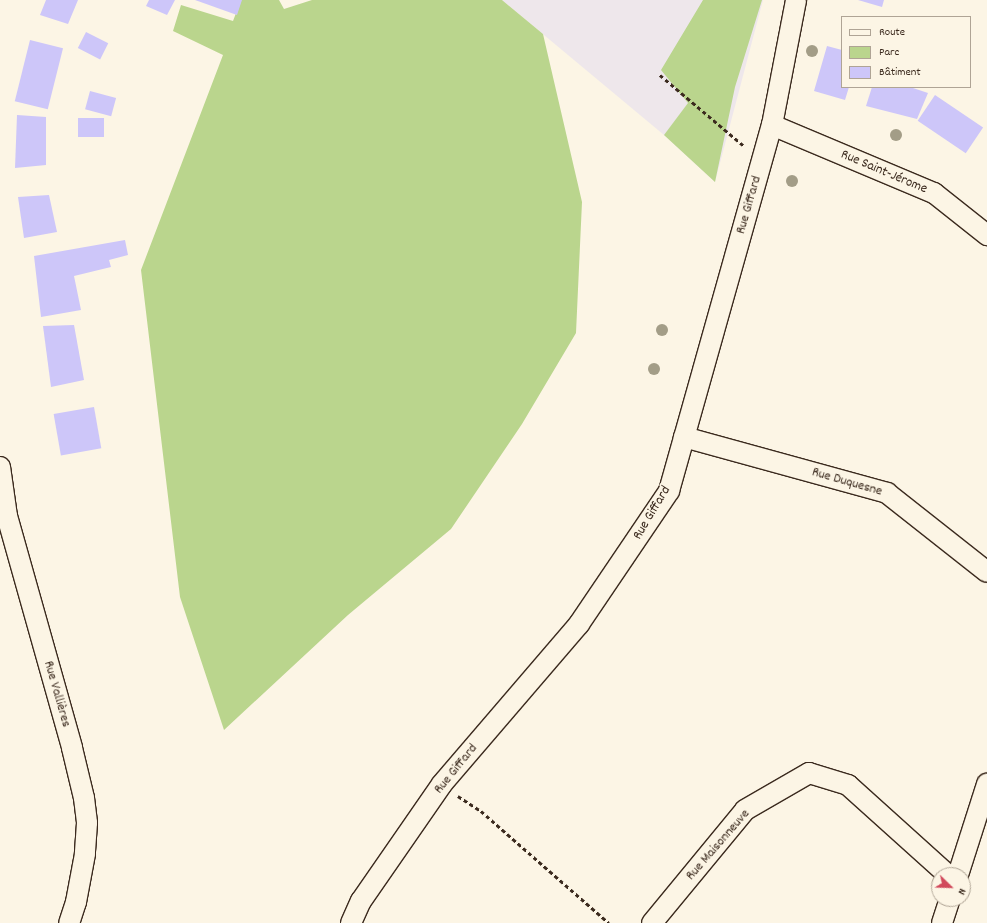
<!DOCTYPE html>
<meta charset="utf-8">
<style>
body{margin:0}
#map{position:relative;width:987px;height:923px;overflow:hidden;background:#fcf5e5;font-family:Dekko,sans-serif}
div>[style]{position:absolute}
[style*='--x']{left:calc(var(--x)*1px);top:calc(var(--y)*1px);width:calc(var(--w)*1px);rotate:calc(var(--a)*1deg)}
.built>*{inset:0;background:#eee7eb}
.green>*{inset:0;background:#bad58d}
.building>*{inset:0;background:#cdc6f9;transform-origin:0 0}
.path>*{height:2.5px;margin-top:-1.25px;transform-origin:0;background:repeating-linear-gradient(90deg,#3b2a1e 0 4px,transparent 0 7px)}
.roads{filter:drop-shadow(1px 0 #3b2a1e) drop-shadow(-1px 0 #3b2a1e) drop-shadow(0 1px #3b2a1e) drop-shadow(0 -1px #3b2a1e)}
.street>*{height:20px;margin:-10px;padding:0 10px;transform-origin:10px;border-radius:10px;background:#fcf5e5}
.trees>*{width:12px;height:12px;margin:-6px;border-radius:50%;background:#a39d87}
span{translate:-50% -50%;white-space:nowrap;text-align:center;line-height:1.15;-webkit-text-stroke:3.5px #fcf5e5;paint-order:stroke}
.street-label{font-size:14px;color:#3b2a1e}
.legend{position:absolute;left:841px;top:16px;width:130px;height:72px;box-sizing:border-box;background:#fcf5e5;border:1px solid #afa495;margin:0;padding:5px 7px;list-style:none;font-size:12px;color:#3b2a1e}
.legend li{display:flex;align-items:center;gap:8px;height:20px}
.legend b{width:20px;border:1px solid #afa495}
.north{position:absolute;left:931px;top:867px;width:40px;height:40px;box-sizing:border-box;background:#fcf5e5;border:1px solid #afa495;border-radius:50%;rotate:113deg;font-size:11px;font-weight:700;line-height:16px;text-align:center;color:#3b2a1e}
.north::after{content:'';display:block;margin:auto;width:14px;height:18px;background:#d1495b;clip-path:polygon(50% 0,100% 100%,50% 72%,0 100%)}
</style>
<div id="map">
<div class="built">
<i style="clip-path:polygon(502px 0,763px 0,715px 182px,664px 135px)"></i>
</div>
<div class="green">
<i style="clip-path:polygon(241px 0,279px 0,284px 9px,312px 0,502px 0,543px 34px,582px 202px,576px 333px,522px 424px,451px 529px,348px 615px,224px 730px,180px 597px,141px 270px,223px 55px,173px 31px,181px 5px,233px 21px)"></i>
<i style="clip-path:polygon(703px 0,762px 0,735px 87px,715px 182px,664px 135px,688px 103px,661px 70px)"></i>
</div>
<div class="building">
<i style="clip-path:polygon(46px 0,78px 0,68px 24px,40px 15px)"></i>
<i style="clip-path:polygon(149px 0,175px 0,167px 15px,146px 6px)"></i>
<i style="clip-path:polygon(195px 0,242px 0,237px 15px)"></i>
<i style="clip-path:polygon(858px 0,884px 0,882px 7px)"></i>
<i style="left:86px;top:32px;width:25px;height:18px;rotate:27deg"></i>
<i style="left:30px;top:40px;width:34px;height:63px;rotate:14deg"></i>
<i style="clip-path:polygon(827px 46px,842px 50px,842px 87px,849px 87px,845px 100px,814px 91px)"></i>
<i style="clip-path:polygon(872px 87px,910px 87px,928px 93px,917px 119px,866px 106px)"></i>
<i style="left:90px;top:91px;width:27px;height:19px;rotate:15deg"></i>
<i style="left:935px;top:95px;width:58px;height:31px;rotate:34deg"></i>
<i style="clip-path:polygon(17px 115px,46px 117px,46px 165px,15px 168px)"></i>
<i style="left:104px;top:118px;width:19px;height:26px;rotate:90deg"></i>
<i style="clip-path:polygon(49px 195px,57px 232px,24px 238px,18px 197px)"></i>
<i style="clip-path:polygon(125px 240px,128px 255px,109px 260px,111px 267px,74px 276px,81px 310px,41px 317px,34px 256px)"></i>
<i style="clip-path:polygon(74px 325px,84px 380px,51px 387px,43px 326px)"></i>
<i style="left:94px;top:407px;width:42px;height:41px;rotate:80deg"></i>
</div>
<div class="path">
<i style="--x:660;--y:75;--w:110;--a:40.2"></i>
<i style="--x:458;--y:796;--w:27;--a:33"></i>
<i style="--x:481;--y:811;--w:170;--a:41.2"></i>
</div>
<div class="roads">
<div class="street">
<i style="--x:772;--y:125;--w:176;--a:22.8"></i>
<i style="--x:934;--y:193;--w:68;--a:38.4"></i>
<i style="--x:684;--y:437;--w:211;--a:15.4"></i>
<i style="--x:887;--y:493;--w:127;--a:38.3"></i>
<i style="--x:0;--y:467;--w:49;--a:81.9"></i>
<i style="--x:7;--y:516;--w:241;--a:74.3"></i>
<i style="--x:72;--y:748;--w:51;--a:76.5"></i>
<i style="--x:84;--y:798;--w:25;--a:83"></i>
<i style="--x:87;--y:823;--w:31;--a:94"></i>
<i style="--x:85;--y:854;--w:49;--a:100.6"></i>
<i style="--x:76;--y:902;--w:22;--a:108"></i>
<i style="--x:958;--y:875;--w:96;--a:-72.3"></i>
<i style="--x:351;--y:923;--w:24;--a:-66"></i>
<i style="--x:361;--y:901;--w:142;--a:-55.3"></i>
<i style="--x:442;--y:784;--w:211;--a:-49.4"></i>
<i style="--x:579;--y:624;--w:161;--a:-55.9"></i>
<i style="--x:669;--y:491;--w:380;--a:-74.3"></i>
<i style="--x:772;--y:125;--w:127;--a:-79.1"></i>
<i style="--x:652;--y:923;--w:146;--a:-50.5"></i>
<i style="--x:745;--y:810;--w:74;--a:-30"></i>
<i style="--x:809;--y:773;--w:41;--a:17.1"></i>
<i style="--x:848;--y:785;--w:135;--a:42"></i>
<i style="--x:942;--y:923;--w:25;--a:-72"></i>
</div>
</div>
<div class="trees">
<i style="left:812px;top:51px"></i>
<i style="left:896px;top:135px"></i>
<i style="left:792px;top:181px"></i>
<i style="left:662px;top:330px"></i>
<i style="left:654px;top:369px"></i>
</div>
<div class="street-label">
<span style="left:884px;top:172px;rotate:23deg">Rue Saint-Jérome</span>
<span style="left:749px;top:205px;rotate:-74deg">Rue Giffard</span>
<span style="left:847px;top:482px;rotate:16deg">Rue Duquesne</span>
<span style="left:652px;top:513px;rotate:-59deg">Rue Giffard</span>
<span style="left:57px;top:694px;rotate:74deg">Rue Vallières</span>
<span style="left:456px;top:769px;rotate:-51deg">Rue Giffard</span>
<span style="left:718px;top:845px;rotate:-49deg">Rue Maisonneuve</span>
</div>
<ul class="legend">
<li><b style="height:5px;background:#fcf5e5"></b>Route</li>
<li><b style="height:11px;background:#bad58d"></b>Parc</li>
<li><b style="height:11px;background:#cdc6f9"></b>Bâtiment</li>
</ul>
<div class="north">N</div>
</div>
